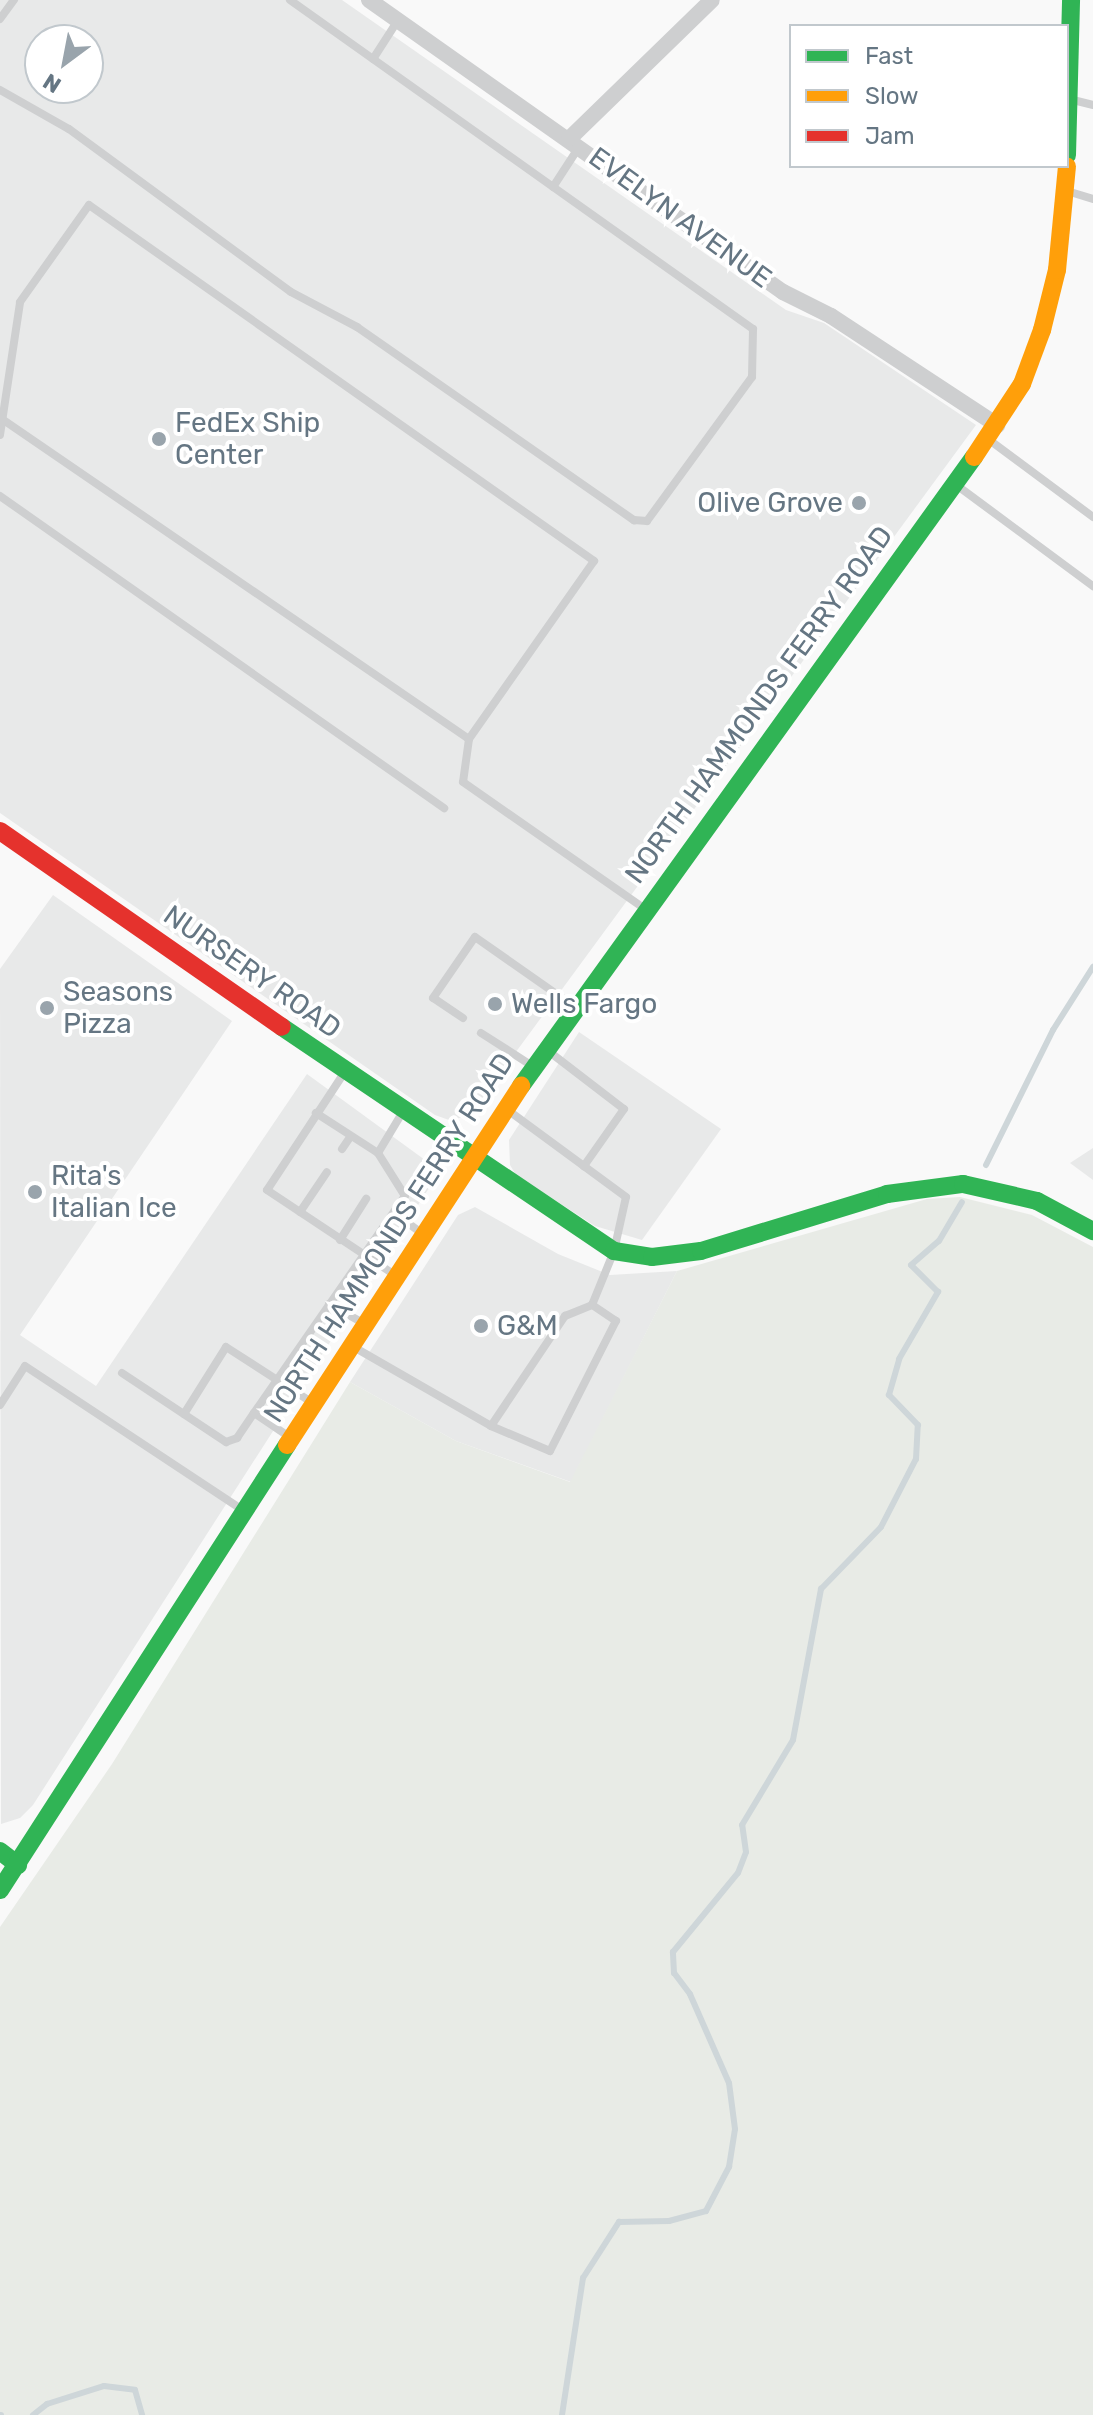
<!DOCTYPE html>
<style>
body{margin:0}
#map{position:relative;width:1093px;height:2415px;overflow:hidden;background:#f9f9f9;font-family:Rubik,sans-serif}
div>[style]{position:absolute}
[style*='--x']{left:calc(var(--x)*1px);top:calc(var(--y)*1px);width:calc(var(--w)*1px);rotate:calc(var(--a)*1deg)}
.built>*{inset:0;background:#e8e9e9}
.green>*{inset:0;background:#e8ebe6}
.stream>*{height:6px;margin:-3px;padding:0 3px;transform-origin:3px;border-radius:3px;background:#ced6d9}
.lane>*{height:8px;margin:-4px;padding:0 4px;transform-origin:4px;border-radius:4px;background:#cecfd0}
.street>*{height:16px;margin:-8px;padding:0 8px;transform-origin:8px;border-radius:8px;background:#cecfd0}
.fast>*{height:18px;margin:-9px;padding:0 9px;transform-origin:9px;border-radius:9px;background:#30b455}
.slow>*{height:18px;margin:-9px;padding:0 9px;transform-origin:9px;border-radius:9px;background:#ff9f0a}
.jam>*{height:18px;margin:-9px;padding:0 9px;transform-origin:9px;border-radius:9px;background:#e5322d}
.dots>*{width:22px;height:22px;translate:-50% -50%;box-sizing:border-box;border:4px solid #fff;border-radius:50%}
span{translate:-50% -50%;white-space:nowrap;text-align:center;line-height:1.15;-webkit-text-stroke:8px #fff;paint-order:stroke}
.street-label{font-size:28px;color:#657683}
.poi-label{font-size:28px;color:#657683}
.left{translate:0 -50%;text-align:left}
.right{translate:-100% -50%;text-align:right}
.legend{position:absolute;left:789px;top:24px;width:280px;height:144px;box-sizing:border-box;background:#fff;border:2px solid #c1c8cd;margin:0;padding:10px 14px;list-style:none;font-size:24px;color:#657683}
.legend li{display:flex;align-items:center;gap:16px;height:40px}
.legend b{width:40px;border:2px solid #c1c8cd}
.north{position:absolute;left:24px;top:24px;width:80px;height:80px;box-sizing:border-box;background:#fff;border:2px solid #c1c8cd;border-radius:50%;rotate:212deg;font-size:22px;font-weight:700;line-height:32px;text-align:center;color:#657683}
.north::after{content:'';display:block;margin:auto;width:28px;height:36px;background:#99a4ac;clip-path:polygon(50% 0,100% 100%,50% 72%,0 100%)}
</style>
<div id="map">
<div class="built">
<i style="clip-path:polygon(evenodd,0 0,342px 0,786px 310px,824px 323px,976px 425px,469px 1116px,449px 1120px,435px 1115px,0 813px,0 0,40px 40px,88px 40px,88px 88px,40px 88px,40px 40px)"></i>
<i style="clip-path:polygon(53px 895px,232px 1021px,20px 1335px,96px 1386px,307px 1074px,425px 1160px,429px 1188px,33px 1805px,20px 1818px,1px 1824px,0 969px)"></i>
<i style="clip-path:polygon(579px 1032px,721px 1129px,642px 1240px,595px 1226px,516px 1175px,510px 1165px,509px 1140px)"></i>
<i style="clip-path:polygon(1093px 1148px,1093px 1180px,1070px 1163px)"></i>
<i style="clip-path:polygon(475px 1207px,558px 1254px,610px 1275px,677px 1271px,571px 1482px,456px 1441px,350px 1382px,458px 1215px)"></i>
</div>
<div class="green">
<i style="clip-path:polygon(960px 1197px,1032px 1215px,1093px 1247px,1093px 2415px,0 2415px,0 1927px,112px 1764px,350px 1382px,456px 1441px,570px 1482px,677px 1271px,927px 1199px)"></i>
</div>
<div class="stream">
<i style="--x:986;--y:1165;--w:151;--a:-63.6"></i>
<i style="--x:1053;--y:1030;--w:75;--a:-57.6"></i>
<i style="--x:0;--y:2415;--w:1;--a:0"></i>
<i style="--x:33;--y:2415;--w:18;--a:-38"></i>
<i style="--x:47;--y:2404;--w:60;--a:-17.5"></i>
<i style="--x:104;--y:2386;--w:31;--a:7"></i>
<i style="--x:135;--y:2390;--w:26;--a:74"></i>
<i style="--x:562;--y:2415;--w:139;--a:-81.3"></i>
<i style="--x:583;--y:2278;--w:67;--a:-57.3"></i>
<i style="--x:619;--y:2222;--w:50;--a:-1.1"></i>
<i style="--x:669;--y:2221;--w:38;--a:-15"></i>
<i style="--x:706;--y:2211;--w:50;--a:-62.4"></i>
<i style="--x:729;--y:2167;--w:38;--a:-81"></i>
<i style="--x:735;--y:2129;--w:46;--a:-97.4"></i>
<i style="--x:729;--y:2083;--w:97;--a:-113.7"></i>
<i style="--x:690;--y:1994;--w:26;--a:-127"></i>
<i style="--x:674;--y:1973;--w:21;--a:-93"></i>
<i style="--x:673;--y:1952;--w:102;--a:-50.6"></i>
<i style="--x:738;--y:1873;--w:22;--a:-69"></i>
<i style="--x:746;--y:1852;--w:27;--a:-98"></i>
<i style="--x:742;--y:1825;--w:99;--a:-59"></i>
<i style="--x:793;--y:1740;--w:154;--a:-79.5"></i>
<i style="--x:821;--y:1589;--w:86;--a:-45.9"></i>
<i style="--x:881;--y:1527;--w:76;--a:-62.8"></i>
<i style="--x:916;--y:1459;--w:34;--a:-87"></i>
<i style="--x:918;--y:1425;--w:42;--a:-134"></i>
<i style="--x:889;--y:1395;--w:37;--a:-74"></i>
<i style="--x:899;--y:1359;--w:78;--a:-59.8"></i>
<i style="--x:938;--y:1292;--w:38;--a:-135"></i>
<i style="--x:911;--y:1265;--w:37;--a:-41"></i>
<i style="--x:939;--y:1241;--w:45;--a:-59.5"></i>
</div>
<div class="lane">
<i style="--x:0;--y:19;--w:24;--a:-54"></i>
<i style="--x:373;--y:59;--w:46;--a:-57.3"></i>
<i style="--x:0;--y:90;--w:79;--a:29.5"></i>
<i style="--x:69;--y:129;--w:275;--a:36.3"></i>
<i style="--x:291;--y:292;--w:75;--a:27.9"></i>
<i style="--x:357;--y:327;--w:338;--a:34.9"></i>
<i style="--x:634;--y:520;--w:13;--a:4"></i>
<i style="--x:647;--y:521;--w:178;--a:-53.9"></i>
<i style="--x:752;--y:377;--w:48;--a:-88.8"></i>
<i style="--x:753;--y:329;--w:568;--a:-144.6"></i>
<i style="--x:1069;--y:99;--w:25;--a:14"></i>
<i style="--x:553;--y:187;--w:48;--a:-57"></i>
<i style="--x:1067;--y:191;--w:27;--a:17"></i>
<i style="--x:2;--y:419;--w:566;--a:34.42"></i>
<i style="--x:0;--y:435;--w:134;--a:-81.4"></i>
<i style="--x:20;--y:302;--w:119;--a:-54.6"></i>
<i style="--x:89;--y:205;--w:618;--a:35.18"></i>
<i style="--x:594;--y:561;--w:218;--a:125.1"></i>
<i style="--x:469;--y:739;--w:43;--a:97.9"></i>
<i style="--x:463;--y:782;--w:222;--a:34.9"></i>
<i style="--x:988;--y:439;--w:131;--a:36.6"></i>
<i style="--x:955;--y:484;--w:172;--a:36.5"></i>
<i style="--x:0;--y:496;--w:543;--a:35.1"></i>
<i style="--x:463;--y:1018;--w:36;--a:-146"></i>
<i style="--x:433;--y:998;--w:74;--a:-55.5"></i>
<i style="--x:475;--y:937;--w:122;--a:35"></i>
<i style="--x:481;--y:1033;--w:63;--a:32.7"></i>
<i style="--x:547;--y:1050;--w:97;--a:37.5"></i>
<i style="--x:624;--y:1109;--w:70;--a:125.1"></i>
<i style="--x:344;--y:1073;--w:140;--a:123.3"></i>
<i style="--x:267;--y:1190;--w:154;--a:33.6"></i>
<i style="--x:342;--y:1149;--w:14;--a:-56"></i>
<i style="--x:378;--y:1153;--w:47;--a:-59"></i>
<i style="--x:300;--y:1212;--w:48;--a:-56"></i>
<i style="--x:394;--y:1213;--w:34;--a:36"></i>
<i style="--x:340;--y:1240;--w:49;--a:-57.6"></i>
<i style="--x:329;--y:1304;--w:39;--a:29"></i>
<i style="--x:352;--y:1346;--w:160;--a:29.9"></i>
<i style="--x:491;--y:1426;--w:64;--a:23"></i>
<i style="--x:550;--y:1451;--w:146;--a:-63.1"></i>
<i style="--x:616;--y:1321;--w:29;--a:-146"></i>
<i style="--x:592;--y:1305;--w:58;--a:-67.8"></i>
<i style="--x:614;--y:1251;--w:55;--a:-77.5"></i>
<i style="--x:626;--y:1197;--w:150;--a:-143.7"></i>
<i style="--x:122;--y:1373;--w:125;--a:33.6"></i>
<i style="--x:226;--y:1442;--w:12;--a:-20"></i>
<i style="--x:237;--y:1438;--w:30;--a:-56"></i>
<i style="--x:254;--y:1413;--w:45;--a:34"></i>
<i style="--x:0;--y:1405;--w:46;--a:-57.3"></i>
<i style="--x:25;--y:1366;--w:263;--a:33.5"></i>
<i style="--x:254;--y:1413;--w:264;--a:-55.2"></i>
<i style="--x:405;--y:1196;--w:51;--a:-122.1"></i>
<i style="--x:378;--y:1153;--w:74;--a:-147.2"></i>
<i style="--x:184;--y:1414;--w:79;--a:-57.9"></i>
<i style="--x:226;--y:1347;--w:103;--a:32.8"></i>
<i style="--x:491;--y:1426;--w:133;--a:-56.1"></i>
<i style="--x:565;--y:1316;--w:29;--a:-22"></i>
</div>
<div class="street">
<i style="--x:369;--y:0;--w:507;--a:35.2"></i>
<i style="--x:783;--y:292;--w:54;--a:26.6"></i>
<i style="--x:831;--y:316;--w:199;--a:33.3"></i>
<i style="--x:569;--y:139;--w:199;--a:-44.2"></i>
</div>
<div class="fast">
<i style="--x:1067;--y:155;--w:155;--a:-88.5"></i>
<i style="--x:282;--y:1027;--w:400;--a:34"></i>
<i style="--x:614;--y:1251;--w:38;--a:9"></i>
<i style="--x:652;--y:1257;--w:49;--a:-7"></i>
<i style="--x:701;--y:1251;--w:195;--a:-17"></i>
<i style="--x:887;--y:1194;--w:77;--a:-7.5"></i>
<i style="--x:963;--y:1184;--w:76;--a:12.9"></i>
<i style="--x:1037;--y:1201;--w:64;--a:28.2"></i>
<i style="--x:521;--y:1086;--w:775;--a:-54.24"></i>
<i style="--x:0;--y:1851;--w:23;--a:38"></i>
<i style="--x:0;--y:1890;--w:530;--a:-57.18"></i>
</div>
<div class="slow">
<i style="--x:974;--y:457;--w:87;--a:-56.7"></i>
<i style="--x:1022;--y:384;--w:58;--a:-69.7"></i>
<i style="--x:1042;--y:330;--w:62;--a:-76"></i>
<i style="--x:1057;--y:270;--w:104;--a:-84.5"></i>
<i style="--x:287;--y:1445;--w:429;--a:-56.9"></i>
</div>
<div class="jam">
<i style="--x:0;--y:831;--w:343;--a:34.8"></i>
</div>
<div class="dots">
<i style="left:159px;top:439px;background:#99a4ac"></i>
<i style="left:859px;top:503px;background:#99a4ac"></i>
<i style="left:495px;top:1004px;background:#99a4ac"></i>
<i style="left:47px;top:1008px;background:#99a4ac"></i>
<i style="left:35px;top:1192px;background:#99a4ac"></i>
<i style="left:481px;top:1326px;background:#99a4ac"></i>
</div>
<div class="street-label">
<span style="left:680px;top:218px;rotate:36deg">EVELYN AVENUE</span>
<span style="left:759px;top:705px;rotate:-54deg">NORTH HAMMONDS FERRY ROAD</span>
<span style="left:252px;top:972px;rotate:35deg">NURSERY ROAD</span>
<span style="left:389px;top:1238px;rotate:-57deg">NORTH HAMMONDS FERRY ROAD</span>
</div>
<div class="poi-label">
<span class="left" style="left:175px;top:439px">FedEx Ship<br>Center</span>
<span class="right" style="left:843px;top:503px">Olive Grove</span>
<span class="left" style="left:63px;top:1008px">Seasons<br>Pizza</span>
<span class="left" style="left:511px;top:1004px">Wells Fargo</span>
<span class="left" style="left:51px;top:1192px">Rita's<br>Italian Ice</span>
<span class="left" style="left:497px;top:1326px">G&amp;M</span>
</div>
<ul class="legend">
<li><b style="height:10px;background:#30b455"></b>Fast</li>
<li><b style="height:10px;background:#ff9f0a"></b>Slow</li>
<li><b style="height:10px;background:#e5322d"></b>Jam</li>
</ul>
<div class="north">N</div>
</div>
